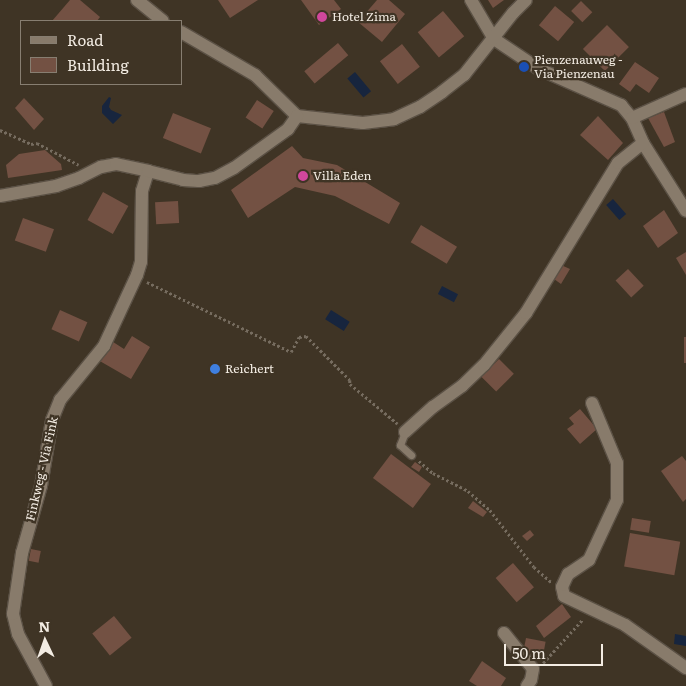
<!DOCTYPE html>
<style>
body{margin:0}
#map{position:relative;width:686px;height:686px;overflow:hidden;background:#3f3425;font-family:Literata,serif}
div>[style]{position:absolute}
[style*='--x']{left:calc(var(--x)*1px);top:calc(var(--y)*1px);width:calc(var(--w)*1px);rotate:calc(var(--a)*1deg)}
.water>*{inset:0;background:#17253e;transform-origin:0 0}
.building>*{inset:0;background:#735143;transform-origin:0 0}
.path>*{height:2.5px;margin-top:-1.25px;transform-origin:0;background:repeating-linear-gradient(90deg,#766c5f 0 2.5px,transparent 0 5px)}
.roads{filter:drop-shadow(1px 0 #5b5145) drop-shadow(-1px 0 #5b5145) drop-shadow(0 1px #5b5145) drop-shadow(0 -1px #5b5145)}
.service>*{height:7px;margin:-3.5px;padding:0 3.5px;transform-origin:3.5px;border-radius:3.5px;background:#887b6b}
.minor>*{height:12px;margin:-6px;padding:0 6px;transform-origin:6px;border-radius:6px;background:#887b6b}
.dots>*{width:14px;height:14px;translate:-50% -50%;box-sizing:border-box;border:2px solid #3f3425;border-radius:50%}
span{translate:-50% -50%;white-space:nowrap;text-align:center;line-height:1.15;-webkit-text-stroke:4.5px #3f3425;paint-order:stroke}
.poi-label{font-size:12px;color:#f3ece3}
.left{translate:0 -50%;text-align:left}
.street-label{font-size:12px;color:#f3ece3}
.legend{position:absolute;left:20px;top:20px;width:162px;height:65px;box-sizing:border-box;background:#3f3425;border:1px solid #877e71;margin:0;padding:6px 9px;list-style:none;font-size:15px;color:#f3ece3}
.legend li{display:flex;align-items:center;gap:10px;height:25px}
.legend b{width:25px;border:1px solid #877e71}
.north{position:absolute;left:20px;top:616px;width:50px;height:50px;-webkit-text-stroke:4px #3f3425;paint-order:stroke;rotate:357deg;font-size:14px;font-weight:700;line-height:20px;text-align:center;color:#f3ece3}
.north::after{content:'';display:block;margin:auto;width:18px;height:22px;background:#f3ece3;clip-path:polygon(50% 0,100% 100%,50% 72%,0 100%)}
.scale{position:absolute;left:504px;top:644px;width:99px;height:22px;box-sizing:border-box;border:2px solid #f3ece3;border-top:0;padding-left:6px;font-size:15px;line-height:18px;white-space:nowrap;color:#f3ece3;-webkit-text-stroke:4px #3f3425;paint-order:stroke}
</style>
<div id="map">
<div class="water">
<i style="left:355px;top:72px;width:25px;height:10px;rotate:50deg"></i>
<i style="clip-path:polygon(109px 97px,111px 98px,109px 107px,111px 110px,122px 115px,113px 124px,102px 113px,102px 106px)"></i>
<i style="left:613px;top:199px;width:20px;height:9px;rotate:49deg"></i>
<i style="left:442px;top:286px;width:18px;height:9px;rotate:27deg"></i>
<i style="left:331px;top:310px;width:22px;height:11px;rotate:32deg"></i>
<i style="clip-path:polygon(675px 634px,686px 636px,686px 646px,674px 644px)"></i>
</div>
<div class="building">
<i style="clip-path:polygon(70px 0,80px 0,100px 17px,97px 21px,52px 21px)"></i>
<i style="clip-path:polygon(218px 0,258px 0,230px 18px)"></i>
<i style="clip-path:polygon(301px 0,334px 0,341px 9px,319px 25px)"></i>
<i style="clip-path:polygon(377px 0,389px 0,405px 14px,382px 42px,358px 22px)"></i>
<i style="clip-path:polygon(488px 0,504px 0,493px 8px)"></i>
<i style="left:581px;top:1px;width:16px;height:14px;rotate:45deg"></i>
<i style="left:555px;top:6px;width:25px;height:25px;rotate:40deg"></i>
<i style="left:443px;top:11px;width:33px;height:33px;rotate:50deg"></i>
<i style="left:607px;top:25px;width:31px;height:34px;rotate:45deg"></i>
<i style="left:338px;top:43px;width:16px;height:44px;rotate:50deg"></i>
<i style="left:402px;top:44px;width:29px;height:28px;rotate:52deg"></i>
<i style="clip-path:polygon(635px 62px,659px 78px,649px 93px,636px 84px,630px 92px,619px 84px)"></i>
<i style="clip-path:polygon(24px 98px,44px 119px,34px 130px,15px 108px)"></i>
<i style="left:257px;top:100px;width:20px;height:21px;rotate:33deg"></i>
<i style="clip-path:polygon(664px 112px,675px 142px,664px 147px,648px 118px)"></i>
<i style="left:173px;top:113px;width:41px;height:27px;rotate:22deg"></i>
<i style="clip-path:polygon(598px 116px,623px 143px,608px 160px,580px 135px)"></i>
<i style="clip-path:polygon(292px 146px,303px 158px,337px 165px,400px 203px,389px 224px,335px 196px,295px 187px,248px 218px,231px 190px)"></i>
<i style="clip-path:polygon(45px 150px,61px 164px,62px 170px,8px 178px,6px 165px,19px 154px)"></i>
<i style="left:103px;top:192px;width:29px;height:32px;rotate:29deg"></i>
<i style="left:178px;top:201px;width:22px;height:23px;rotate:87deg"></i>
<i style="clip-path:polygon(664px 210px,678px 233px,658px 248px,643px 226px)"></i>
<i style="left:23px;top:218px;width:33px;height:24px;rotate:20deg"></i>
<i style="left:421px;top:225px;width:42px;height:20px;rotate:31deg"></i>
<i style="clip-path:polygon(686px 252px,686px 275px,676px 258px)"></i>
<i style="clip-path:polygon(561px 265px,570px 269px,561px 284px,554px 279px)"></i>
<i style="left:628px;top:269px;width:23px;height:17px;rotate:47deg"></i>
<i style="left:60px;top:310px;width:30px;height:21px;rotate:24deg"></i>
<i style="clip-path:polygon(132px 336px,150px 347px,131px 379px,98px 360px,110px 340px,124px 349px)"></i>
<i style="left:684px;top:337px;width:2px;height:26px"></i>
<i style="left:499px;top:359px;width:21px;height:25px;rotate:45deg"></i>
<i style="clip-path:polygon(580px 409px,597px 429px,580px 444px,567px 429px,574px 424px,569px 418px)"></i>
<i style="left:391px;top:454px;width:50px;height:30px;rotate:37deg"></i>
<i style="clip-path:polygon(682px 456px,686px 461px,686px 499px,683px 502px,661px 471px)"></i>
<i style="clip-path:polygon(415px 462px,422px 467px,419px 472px,411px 467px)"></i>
<i style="clip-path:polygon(473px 501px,487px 512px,483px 517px,468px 508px)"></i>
<i style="left:632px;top:518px;width:19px;height:12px;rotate:9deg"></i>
<i style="clip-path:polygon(530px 530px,534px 535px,527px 541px,522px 536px)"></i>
<i style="left:630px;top:533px;width:51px;height:34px;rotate:10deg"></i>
<i style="left:31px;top:549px;width:10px;height:12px;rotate:11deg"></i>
<i style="left:513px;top:563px;width:32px;height:23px;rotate:49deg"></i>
<i style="clip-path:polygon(562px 604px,571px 617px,544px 638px,536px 626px)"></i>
<i style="left:114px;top:616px;width:28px;height:28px;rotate:51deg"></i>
<i style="left:526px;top:638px;width:20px;height:15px;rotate:11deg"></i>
<i style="clip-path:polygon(482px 661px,506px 678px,501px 686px,477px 686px,469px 681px)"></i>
</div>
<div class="path">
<i style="--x:0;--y:130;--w:34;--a:24"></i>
<i style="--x:31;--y:144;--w:6;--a:-9"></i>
<i style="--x:37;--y:143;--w:47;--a:27.6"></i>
<i style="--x:147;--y:282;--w:160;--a:25.9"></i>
<i style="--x:291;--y:352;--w:17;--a:-62"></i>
<i style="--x:299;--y:337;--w:7;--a:-8"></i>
<i style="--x:306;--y:336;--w:62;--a:45"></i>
<i style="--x:350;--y:380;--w:4;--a:90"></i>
<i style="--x:350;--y:384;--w:62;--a:39.8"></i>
<i style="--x:419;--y:461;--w:18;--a:41"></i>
<i style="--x:433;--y:473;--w:39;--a:27"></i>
<i style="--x:468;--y:491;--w:29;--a:41"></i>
<i style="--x:490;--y:510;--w:72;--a:52.3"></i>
<i style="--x:534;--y:567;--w:23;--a:41"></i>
<i style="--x:543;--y:663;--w:59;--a:-47.7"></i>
</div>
<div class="roads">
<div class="service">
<i style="--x:405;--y:432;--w:14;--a:111"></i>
<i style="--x:400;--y:445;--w:15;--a:42"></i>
</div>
<div class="minor">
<i style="--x:137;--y:0;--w:33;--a:39"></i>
<i style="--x:471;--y:0;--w:45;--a:59.5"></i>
<i style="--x:494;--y:39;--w:54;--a:33.7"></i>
<i style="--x:539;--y:69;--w:90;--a:23.7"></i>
<i style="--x:621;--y:105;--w:17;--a:50"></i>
<i style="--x:632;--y:118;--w:27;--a:66"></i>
<i style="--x:643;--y:143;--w:80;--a:57.7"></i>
<i style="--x:181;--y:32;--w:86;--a:30.2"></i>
<i style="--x:255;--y:75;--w:59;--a:44.3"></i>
<i style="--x:297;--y:116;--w:66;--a:6.1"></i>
<i style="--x:363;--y:123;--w:31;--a:-7"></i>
<i style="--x:394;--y:119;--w:29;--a:-25"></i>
<i style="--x:420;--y:107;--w:27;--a:-34"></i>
<i style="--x:442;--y:92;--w:28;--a:-38"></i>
<i style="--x:464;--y:75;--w:79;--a:-51.7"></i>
<i style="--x:513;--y:13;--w:18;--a:-45"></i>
<i style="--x:632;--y:118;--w:59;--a:-24"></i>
<i style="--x:0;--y:196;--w:57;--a:-10.1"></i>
<i style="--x:56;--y:186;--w:24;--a:-19"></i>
<i style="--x:79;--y:178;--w:25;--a:-27"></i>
<i style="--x:101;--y:167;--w:15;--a:-11"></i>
<i style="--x:116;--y:164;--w:33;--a:12"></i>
<i style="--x:592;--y:403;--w:65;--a:67.4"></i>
<i style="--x:617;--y:463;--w:37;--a:90"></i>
<i style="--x:617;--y:500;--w:66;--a:115"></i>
<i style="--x:589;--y:560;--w:25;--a:146"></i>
<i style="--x:568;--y:574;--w:14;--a:115"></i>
<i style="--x:562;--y:587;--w:9;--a:77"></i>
<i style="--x:564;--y:596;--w:68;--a:25.4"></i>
<i style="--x:625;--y:625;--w:75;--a:35.2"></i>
<i style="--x:405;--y:432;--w:38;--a:-42"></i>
<i style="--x:433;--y:407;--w:36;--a:-36"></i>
<i style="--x:462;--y:386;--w:30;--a:-44"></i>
<i style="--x:484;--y:365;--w:67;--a:-51.1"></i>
<i style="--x:526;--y:313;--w:176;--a:-58.5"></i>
<i style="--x:618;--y:163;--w:32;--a:-39"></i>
<i style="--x:504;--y:633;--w:46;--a:51.1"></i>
<i style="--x:533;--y:669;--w:11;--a:100"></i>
<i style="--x:531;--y:680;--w:7;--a:124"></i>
<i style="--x:46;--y:686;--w:59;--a:-118.3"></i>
<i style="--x:18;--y:634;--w:21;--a:-104"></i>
<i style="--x:13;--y:614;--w:62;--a:-81.6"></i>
<i style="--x:22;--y:553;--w:70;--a:-74.2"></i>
<i style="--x:41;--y:486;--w:67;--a:-80.5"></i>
<i style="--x:52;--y:420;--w:22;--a:-68"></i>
<i style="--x:60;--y:400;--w:70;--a:-50.8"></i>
<i style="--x:104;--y:346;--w:78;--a:-65.1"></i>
<i style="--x:137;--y:275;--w:14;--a:-73"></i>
<i style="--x:141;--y:262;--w:71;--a:-89.2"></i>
<i style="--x:142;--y:191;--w:21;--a:-73"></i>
<i style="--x:148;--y:171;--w:36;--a:14"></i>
<i style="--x:183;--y:180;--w:16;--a:4"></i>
<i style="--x:199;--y:181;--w:16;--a:-11"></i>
<i style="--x:215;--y:178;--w:21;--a:-28"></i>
<i style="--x:234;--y:168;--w:67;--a:-35.8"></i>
<i style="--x:288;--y:129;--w:16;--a:-55"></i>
</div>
</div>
<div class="dots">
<i style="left:322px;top:17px;background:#d1479c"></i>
<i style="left:524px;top:67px;background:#1a4fb4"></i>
<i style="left:303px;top:176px;background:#d1479c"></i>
<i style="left:215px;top:369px;background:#3f7fe0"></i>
</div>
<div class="poi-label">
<span class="left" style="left:332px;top:17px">Hotel Zima</span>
<span class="left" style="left:534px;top:67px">Pienzenauweg -<br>Via Pienzenau</span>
<span class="left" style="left:313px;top:176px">Villa Eden</span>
<span class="left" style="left:225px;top:369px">Reichert</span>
</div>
<div class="street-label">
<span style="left:42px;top:469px;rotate:-77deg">Finkweg - Via Fink</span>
</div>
<ul class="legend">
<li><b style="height:6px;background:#887b6b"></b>Road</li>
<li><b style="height:14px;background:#735143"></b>Building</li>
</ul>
<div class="north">N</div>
<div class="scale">50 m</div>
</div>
